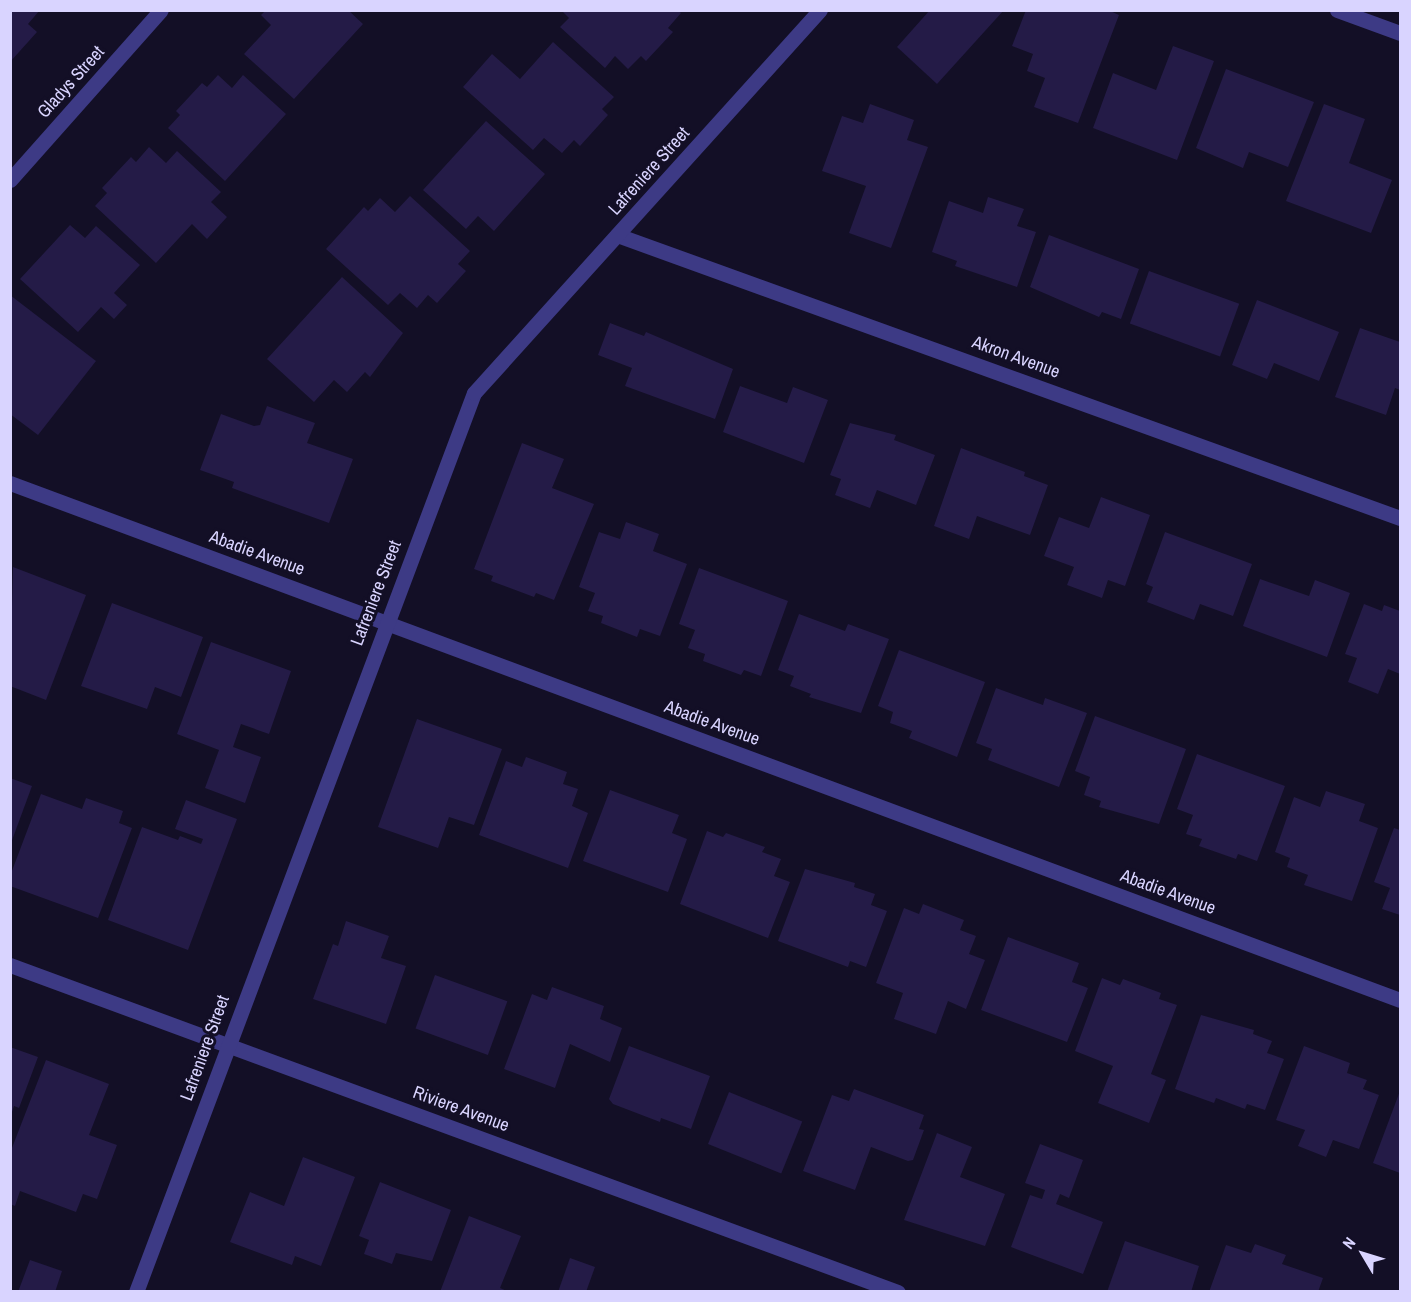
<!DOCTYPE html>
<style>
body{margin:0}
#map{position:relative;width:1411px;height:1302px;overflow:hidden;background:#130f26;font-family:"Archivo Narrow",sans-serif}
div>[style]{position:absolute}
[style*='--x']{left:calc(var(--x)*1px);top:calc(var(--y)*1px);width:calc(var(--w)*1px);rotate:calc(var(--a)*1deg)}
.building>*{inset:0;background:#241b47;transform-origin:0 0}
.minor>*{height:15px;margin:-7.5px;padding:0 7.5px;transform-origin:7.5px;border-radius:7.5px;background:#3d3a85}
span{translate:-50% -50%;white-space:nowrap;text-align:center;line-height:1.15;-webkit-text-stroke:6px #130f26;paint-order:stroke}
.street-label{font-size:18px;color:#d9d4ff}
.frame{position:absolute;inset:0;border:12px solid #d9d4ff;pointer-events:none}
.north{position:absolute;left:1333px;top:1224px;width:60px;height:60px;-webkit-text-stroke:4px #130f26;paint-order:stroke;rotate:308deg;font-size:16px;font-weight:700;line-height:24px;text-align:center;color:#d9d4ff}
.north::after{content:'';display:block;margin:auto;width:21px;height:27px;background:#d9d4ff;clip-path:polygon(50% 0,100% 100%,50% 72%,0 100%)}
</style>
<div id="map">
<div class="building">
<i style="clip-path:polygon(10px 10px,40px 10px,28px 24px,37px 32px,10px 62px)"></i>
<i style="clip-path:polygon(266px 10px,348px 10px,363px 24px,294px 99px,244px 54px,271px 25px,261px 15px)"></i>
<i style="clip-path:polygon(561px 10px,677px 10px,681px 13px,668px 28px,673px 32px,646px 61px,641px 56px,628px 69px,615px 56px,605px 68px,560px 27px,569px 18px)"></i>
<i style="clip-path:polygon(930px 10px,1004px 10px,937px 84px,897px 47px)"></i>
<i style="clip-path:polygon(1026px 10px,1108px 10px,1119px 15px,1078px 123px,1034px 107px,1045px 78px,1027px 71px,1033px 54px,1012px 46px)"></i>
<i style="clip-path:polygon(553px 42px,614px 97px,602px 109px,608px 115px,580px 146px,574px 140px,562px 153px,544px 138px,533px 150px,463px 87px,492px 54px,520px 79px)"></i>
<i style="clip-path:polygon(1173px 46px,1214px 61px,1177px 160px,1093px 128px,1113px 73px,1156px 90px)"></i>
<i style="clip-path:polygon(1226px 69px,1314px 102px,1288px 167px,1249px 152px,1243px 168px,1196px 148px)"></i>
<i style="clip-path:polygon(218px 75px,232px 88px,243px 75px,286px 114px,225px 181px,168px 128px,180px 115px,176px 111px,202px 83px,207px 87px)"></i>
<i style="clip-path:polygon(870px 104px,914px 120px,907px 140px,928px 147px,891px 248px,849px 233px,866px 186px,822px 171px,842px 116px,863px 123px)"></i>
<i style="clip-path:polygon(1324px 104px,1365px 119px,1349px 163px,1392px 180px,1371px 233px,1286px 201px)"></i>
<i style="clip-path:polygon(486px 121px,545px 174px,494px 231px,478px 216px,466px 229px,423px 190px)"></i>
<i style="clip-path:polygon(149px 147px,166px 163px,177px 151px,221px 192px,211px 202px,227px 217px,207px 239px,192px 224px,156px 263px,95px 206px,107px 193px,102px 188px,131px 157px,136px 162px)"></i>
<i style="clip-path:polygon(410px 196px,470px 251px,458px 264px,466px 271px,437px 303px,428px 295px,417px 308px,400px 293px,388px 305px,326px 249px,364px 207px,368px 211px,380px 198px,395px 212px)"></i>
<i style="clip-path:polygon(988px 197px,1024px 209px,1017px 226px,1036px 232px,1017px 287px,955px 266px,957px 261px,932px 252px,949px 201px,983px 213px)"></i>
<i style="clip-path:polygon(70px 225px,85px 238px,96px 226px,140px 265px,114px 293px,127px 305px,114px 319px,101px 307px,78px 332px,20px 279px)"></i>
<i style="clip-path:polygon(1049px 235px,1139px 269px,1121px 319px,1102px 312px,1099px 317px,1030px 287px)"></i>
<i style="left:1149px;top:271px;width:96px;height:56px;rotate:20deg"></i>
<i style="clip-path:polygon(342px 277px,403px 333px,370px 377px,365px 372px,347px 392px,334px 380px,314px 402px,267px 359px)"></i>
<i style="clip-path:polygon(10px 295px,96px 361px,38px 435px,10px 414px)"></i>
<i style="clip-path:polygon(1257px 300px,1339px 332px,1319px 381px,1274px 363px,1267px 379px,1232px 365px)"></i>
<i style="clip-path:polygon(610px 323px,644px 336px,646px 332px,733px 369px,715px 419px,625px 386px,632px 368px,598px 355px)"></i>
<i style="clip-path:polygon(1360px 328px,1400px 342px,1400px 390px,1395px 388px,1386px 415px,1335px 397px)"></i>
<i style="clip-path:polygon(740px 386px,787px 403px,793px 387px,828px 400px,804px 463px,723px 432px)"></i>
<i style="clip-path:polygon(267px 406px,315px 423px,307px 443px,353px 459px,329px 523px,232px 488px,234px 482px,200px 470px,221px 414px,254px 426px,260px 425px)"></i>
<i style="clip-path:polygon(850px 423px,896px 435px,894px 440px,935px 455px,916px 505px,877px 490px,870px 508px,835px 495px,841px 479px,830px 475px)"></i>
<i style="clip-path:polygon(522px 443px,564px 459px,552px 488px,594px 504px,554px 600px,536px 593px,534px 597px,491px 581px,493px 576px,474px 569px)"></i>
<i style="clip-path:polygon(961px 448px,1025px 472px,1024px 476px,1048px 485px,1030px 535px,977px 516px,969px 539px,934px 526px)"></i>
<i style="clip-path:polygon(1101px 497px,1150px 515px,1125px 586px,1108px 580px,1102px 598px,1067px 585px,1074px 567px,1044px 556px,1059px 517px,1089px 528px)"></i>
<i style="clip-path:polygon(626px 522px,659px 534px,653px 551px,687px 564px,660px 636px,640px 629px,637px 637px,601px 623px,603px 616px,588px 611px,595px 593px,579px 587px,599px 532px,620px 539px)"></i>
<i style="clip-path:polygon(1165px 532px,1252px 564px,1233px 616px,1200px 604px,1194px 620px,1147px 602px,1153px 587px,1146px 584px)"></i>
<i style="clip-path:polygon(13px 567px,86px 595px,46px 700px,10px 686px)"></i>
<i style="clip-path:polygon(699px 568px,788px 601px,761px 676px,744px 670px,741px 675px,703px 661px,705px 654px,688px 648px,695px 630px,679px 624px)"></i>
<i style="clip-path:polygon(1260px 579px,1309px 596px,1315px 580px,1350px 593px,1327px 657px,1243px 626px)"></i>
<i style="clip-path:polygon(112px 603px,203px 637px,181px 697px,155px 687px,147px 709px,81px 686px)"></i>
<i style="clip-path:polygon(1364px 604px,1382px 611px,1384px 605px,1400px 611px,1400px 674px,1388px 669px,1378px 694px,1348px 682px,1357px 658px,1345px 654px)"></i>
<i style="clip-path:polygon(799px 614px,845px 631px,848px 624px,889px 639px,861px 713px,809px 697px,811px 694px,790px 686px,794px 676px,778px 670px)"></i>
<i style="clip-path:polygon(211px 642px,291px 671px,269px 734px,241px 724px,233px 747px,261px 757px,245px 803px,205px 788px,219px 750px,177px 734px)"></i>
<i style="clip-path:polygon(899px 650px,985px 682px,957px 757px,909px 738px,912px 731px,890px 723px,893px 712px,878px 706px)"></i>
<i style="clip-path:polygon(996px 688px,1043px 705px,1045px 698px,1087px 713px,1059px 787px,988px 760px,992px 749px,976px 743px)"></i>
<i style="clip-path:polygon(1095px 716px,1186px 749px,1159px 824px,1099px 807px,1101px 801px,1084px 795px,1090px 777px,1075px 771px)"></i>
<i style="clip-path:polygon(417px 719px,502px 749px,474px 825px,449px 817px,438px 848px,378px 827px)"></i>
<i style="clip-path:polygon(1197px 754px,1285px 786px,1257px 861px,1238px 854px,1236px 859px,1199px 846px,1202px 839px,1186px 834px,1193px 815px,1177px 809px)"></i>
<i style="clip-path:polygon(526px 757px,567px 772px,563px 784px,578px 789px,572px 806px,588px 813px,568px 868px,479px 835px,506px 761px,522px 767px)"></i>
<i style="clip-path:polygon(10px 778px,32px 786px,11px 843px,10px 843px)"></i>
<i style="clip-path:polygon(610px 790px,679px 815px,672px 833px,687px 839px,668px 892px,583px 861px)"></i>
<i style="clip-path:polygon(1326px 791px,1365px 804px,1359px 821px,1378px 828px,1352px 901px,1304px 885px,1308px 875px,1287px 867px,1290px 858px,1275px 852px,1294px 797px,1320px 807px)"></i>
<i style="clip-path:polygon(41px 794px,82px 809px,86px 798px,123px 811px,119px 823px,132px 828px,98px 918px,10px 886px,10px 876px)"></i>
<i style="clip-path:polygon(186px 800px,237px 819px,188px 950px,108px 920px,142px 827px,178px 840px,180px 836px,201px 844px,203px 839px,175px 829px)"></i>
<i style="clip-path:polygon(1394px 828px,1400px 830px,1400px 915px,1382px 909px,1390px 888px,1374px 882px)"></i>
<i style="clip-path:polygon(707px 831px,723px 837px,726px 833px,765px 847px,762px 852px,781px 859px,774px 876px,790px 882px,768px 938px,680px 904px)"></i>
<i style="clip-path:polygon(805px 869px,855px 883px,854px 887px,875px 894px,871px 905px,887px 911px,866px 967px,850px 961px,848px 967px,778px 941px)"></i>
<i style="clip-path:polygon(923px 904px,964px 920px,960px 930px,976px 936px,969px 954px,985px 960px,966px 1009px,948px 1001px,936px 1034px,894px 1019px,903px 993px,876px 983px,904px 908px,919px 914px)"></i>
<i style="clip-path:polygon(346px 921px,389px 936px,381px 958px,406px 966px,386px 1024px,313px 999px,333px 944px,338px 946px)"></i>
<i style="clip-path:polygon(1008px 937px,1079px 963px,1072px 982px,1088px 988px,1067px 1042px,981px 1010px)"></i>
<i style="left:435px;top:975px;width:77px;height:57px;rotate:20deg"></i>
<i style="clip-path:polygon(1102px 978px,1120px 985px,1123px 979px,1161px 993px,1159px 999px,1177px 1005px,1151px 1074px,1166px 1080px,1149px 1123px,1098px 1103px,1113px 1066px,1075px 1051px)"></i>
<i style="clip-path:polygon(552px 987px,604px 1006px,600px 1019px,622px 1028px,610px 1062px,570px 1044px,555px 1088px,504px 1069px,532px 994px,547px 1000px)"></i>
<i style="clip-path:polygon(1201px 1015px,1254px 1030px,1253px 1034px,1272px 1041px,1267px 1053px,1284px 1059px,1265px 1110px,1247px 1104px,1245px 1109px,1216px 1098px,1214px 1103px,1175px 1089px)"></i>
<i style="clip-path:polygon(629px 1046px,710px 1076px,691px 1129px,661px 1118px,660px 1122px,613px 1104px,609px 1099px)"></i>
<i style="clip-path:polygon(1304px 1046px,1350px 1063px,1347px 1073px,1367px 1080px,1363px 1089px,1379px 1095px,1359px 1149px,1333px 1140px,1326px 1157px,1298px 1146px,1305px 1130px,1276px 1120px)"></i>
<i style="clip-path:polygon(10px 1047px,38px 1057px,19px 1108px,14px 1106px,11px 1115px)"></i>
<i style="clip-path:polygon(46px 1060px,109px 1084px,89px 1135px,117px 1145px,97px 1199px,83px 1194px,76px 1212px,20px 1191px,15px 1206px,10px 1204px,10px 1153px)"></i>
<i style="clip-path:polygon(854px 1089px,924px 1115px,919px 1129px,924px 1130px,913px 1160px,908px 1161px,871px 1147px,855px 1190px,803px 1171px,832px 1095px,849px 1101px)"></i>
<i style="clip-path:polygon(1400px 1091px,1400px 1173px,1373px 1163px)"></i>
<i style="left:729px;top:1092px;width:79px;height:56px;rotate:22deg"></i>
<i style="clip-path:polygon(937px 1133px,972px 1147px,960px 1177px,1005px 1194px,985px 1246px,904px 1220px)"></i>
<i style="clip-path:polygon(1040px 1144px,1083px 1160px,1069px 1198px,1060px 1194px,1056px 1204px,1103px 1222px,1083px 1274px,1011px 1247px,1030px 1195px,1042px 1199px,1045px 1190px,1025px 1183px)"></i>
<i style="clip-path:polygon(303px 1157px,355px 1177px,321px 1266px,295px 1256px,292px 1265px,230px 1242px,250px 1192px,284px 1206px)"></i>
<i style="clip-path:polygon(380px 1182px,451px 1210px,432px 1261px,396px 1253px,392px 1264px,364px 1254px,369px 1240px,359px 1236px)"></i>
<i style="clip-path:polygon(469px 1216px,521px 1236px,500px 1288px,509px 1292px,440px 1292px)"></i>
<i style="clip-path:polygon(1125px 1241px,1199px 1266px,1191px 1292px,1107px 1292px)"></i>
<i style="clip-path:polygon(1255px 1244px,1286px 1255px,1282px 1264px,1323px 1278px,1318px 1292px,1209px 1292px,1226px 1245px,1251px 1253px)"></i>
<i style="clip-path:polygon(570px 1258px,595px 1267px,586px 1292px,558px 1292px)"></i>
<i style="clip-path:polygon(30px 1260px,62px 1271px,55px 1292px,18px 1292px)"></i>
</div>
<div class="minor">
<i style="--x:1337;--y:10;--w:67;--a:20.1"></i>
<i style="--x:10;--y:180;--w:227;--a:-48.4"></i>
<i style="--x:617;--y:235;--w:833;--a:19.87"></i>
<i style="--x:10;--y:483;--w:1483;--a:20.4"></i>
<i style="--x:10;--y:965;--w:946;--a:20.22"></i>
<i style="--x:136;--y:1292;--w:960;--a:-69.4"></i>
<i style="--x:474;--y:393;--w:516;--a:-47.91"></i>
</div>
<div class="street-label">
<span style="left:71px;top:82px;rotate:-48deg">Gladys Street</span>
<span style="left:649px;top:171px;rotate:-48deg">Lafreniere Street</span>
<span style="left:1016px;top:357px;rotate:20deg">Akron Avenue</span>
<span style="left:257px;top:553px;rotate:20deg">Abadie Avenue</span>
<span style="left:376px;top:593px;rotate:-69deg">Lafreniere Street</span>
<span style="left:712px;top:723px;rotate:20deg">Abadie Avenue</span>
<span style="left:1168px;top:892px;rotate:20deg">Abadie Avenue</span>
<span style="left:205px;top:1048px;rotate:-70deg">Lafreniere Street</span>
<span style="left:461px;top:1109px;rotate:20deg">Riviere Avenue</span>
</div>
<div class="frame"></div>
<div class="north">N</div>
</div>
